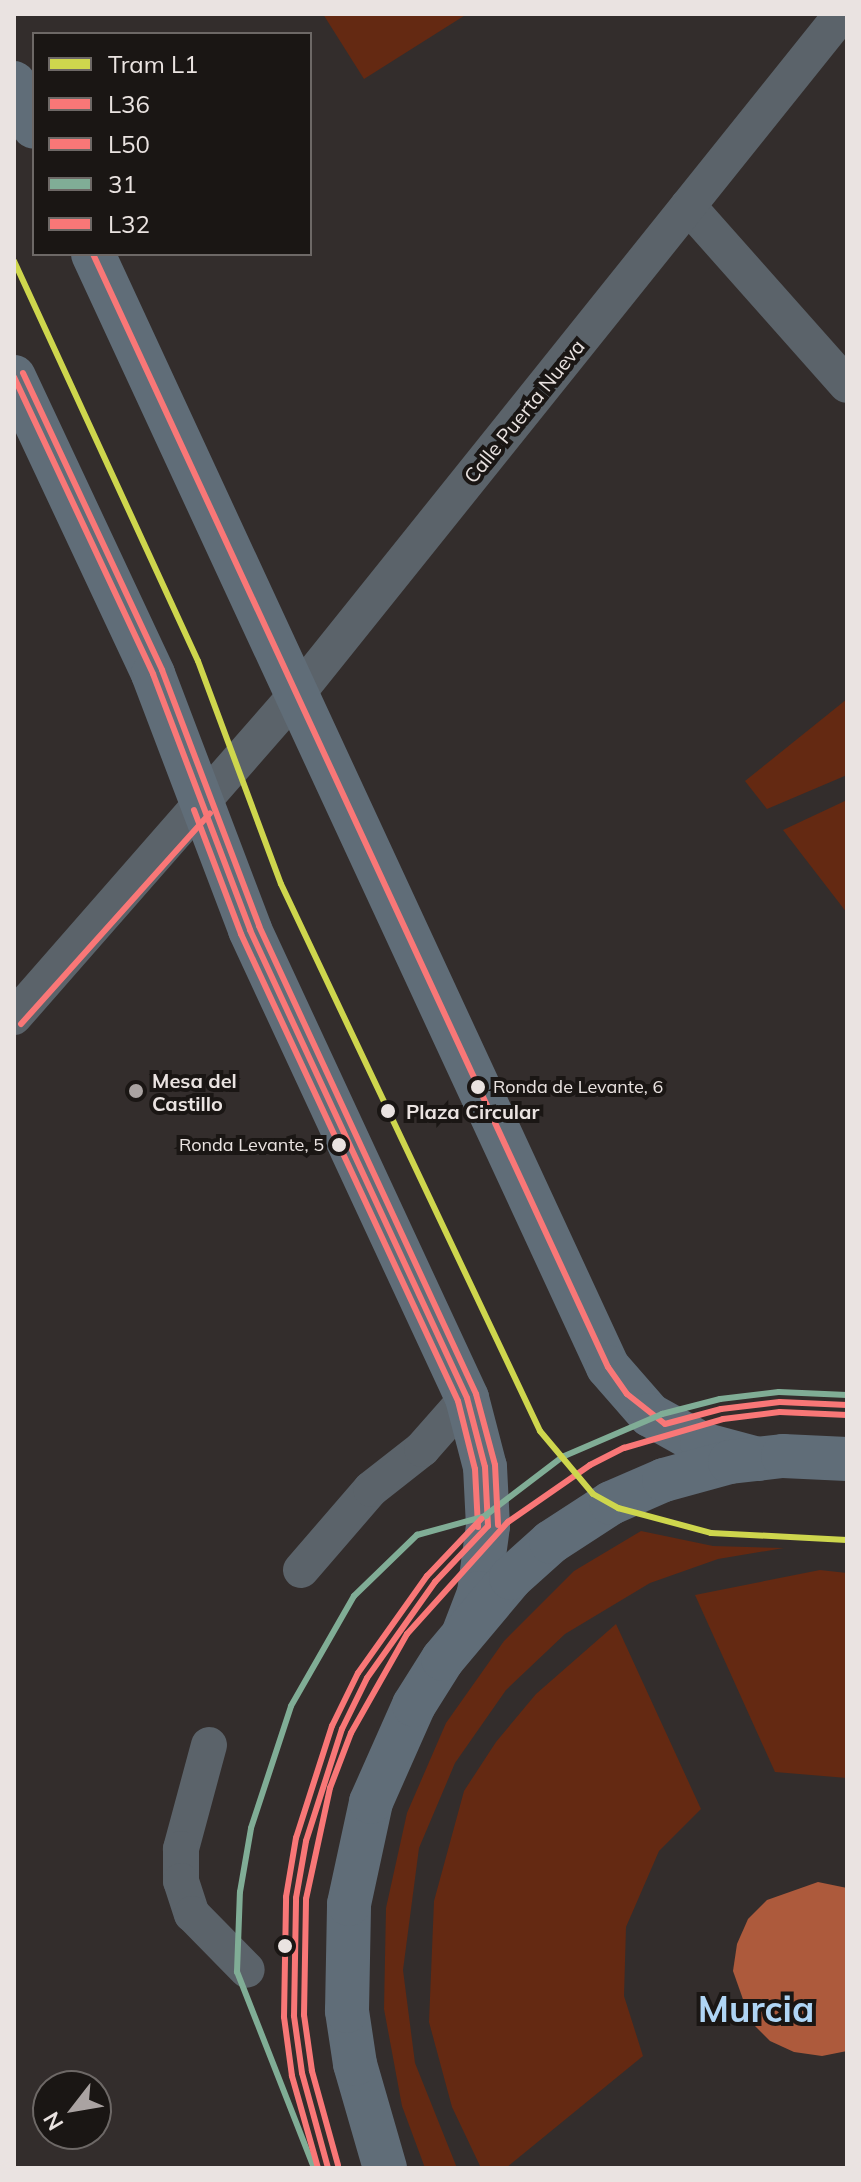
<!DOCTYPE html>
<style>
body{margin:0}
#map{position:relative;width:861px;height:2182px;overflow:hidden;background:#332d2c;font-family:Mulish,sans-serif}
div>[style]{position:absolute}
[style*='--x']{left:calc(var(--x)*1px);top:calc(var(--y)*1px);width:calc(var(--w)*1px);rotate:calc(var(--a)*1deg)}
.green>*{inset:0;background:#642912}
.water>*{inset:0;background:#ad5a3c}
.minor>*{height:36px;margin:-18px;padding:0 18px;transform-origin:18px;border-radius:18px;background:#5b636a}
.primary>*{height:44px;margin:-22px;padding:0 22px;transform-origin:22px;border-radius:22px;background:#606d78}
.bus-1>*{height:6px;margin:-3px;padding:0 3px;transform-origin:3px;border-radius:3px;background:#f97777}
.bus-2>*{height:6px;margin:-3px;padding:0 3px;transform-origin:3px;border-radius:3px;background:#f97777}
.bus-3>*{height:6px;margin:-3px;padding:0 3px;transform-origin:3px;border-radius:3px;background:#80ad96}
.bus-4>*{height:6px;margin:-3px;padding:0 3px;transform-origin:3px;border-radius:3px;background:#f97777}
.tram-1>*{height:6px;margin:-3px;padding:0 3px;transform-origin:3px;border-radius:3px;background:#ced64d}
.dots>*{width:22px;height:22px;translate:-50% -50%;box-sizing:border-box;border:4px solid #1a1614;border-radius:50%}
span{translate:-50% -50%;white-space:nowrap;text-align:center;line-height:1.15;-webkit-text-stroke:8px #1a1614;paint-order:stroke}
.bus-label{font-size:18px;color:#eae3e1}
.left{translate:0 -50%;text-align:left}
.right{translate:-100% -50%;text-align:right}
.street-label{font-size:20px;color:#eae3e1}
.poi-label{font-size:20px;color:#eae3e1;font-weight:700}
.stop-label{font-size:20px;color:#eae3e1;font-weight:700}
.town-label{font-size:36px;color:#afd5f5;font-weight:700}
.frame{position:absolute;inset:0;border:16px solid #eae3e1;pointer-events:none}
.legend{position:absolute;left:32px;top:32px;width:280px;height:224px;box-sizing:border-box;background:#1a1614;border:2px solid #6d6866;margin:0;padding:10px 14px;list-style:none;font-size:24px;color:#eae3e1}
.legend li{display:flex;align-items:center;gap:16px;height:40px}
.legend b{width:40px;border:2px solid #6d6866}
.north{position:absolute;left:32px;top:2070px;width:80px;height:80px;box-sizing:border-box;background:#1a1614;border:2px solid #6d6866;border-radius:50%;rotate:239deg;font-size:22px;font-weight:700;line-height:32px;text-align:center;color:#eae3e1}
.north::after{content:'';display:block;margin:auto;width:28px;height:36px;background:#aaa3a2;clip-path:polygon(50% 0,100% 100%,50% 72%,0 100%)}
</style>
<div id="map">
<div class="green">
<i style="clip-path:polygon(323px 14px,467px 14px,364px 79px)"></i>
<i style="clip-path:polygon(847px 699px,847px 775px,767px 809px,745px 781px)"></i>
<i style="clip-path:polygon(847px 800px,847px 913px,783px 830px)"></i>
<i style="clip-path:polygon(641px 1531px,713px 1546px,784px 1548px,718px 1559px,650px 1583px,565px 1634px,506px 1690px,455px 1763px,419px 1848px,403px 1970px,415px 2063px,457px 2168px,425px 2168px,402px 2106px,384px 2009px,386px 1908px,407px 1813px,446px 1723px,504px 1641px,574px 1571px)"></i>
<i style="clip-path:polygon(820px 1570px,847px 1573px,847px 1778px,775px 1772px,695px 1595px)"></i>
<i style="clip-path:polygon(616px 1624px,701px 1809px,659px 1851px,626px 1927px,624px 1996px,643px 2056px,506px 2168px,481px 2168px,452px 2107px,429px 2022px,434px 1901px,464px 1791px,496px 1742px,536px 1694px)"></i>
</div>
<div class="water">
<i style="clip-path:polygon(818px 1882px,847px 1888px,847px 2051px,822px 2056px,794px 2052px,770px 2041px,751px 2022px,733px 1971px,737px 1944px,748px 1919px,767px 1900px)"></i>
</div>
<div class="minor">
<i style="--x:688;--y:206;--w:239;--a:48.4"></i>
<i style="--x:14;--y:1017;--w:429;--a:-48.8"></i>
<i style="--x:297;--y:694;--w:871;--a:-51.29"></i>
<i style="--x:301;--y:1570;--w:107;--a:-49.2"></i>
<i style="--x:371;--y:1489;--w:65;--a:-38.1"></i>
<i style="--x:422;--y:1449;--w:68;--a:-48.6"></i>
<i style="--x:209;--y:1745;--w:108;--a:105.1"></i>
<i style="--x:181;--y:1849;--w:32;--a:90"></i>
<i style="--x:181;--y:1881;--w:35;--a:72"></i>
<i style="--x:192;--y:1914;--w:78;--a:45.5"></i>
</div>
<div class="primary">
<i style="--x:14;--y:83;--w:48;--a:65.6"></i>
<i style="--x:93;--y:254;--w:1226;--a:65.17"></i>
<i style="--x:608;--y:1367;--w:64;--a:48.8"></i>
<i style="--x:650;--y:1415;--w:60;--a:29.1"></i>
<i style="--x:702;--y:1444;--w:58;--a:15"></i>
<i style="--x:14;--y:377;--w:328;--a:64.9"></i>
<i style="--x:153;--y:674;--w:274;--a:69.2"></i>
<i style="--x:250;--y:930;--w:516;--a:65.12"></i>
<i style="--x:467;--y:1398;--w:71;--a:75.4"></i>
<i style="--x:485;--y:1467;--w:59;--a:87.1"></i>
<i style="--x:488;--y:1526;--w:68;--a:97.7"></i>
<i style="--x:479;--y:1593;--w:42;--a:111"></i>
<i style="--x:385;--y:2168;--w:108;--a:-106.1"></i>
<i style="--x:355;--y:2064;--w:54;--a:-98.6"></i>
<i style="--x:347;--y:2011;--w:107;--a:-88.9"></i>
<i style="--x:349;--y:1904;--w:104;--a:-77.8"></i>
<i style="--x:371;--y:1802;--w:106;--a:-66.1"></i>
<i style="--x:414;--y:1705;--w:54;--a:-57.8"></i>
<i style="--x:443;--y:1659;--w:106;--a:-50"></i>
<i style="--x:511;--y:1578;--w:54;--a:-42"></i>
<i style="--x:551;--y:1542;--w:72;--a:-33"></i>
<i style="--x:611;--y:1503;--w:58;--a:-23.5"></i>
<i style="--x:664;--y:1480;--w:68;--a:-15.3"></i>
<i style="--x:730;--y:1462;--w:53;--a:-6.5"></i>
<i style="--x:783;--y:1456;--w:64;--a:2.7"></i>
</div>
<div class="bus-1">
<i style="--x:93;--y:254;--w:1226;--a:65.17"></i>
<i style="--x:608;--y:1367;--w:33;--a:55"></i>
<i style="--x:627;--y:1394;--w:48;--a:38.3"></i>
<i style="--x:14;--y:377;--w:328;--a:64.9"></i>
<i style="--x:153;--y:674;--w:274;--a:69.2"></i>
<i style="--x:250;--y:930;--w:516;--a:65.12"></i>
<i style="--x:467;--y:1398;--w:71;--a:75.4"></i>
<i style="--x:485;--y:1467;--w:59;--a:87.1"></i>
<i style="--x:665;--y:1424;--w:58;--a:-15"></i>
<i style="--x:721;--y:1409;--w:59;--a:-6.8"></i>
<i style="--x:780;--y:1402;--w:67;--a:2.6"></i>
<i style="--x:328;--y:2168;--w:98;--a:-105.3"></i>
<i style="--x:302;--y:2073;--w:58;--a:-98"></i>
<i style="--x:294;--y:2016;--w:118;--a:-89"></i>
<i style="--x:296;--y:1898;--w:58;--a:-80"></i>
<i style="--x:306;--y:1841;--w:118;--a:-72.2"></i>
<i style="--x:342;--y:1729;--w:57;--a:-63.9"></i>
<i style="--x:367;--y:1678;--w:118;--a:-54.7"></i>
<i style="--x:435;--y:1582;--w:77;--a:-46.6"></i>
</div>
<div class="bus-2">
<i style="--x:194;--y:810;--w:133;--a:69.2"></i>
<i style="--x:241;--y:934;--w:515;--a:65.08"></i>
<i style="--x:458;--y:1401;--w:70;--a:76"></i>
<i style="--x:475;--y:1469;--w:58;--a:87"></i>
<i style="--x:21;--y:1024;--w:283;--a:-48.1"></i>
<i style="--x:338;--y:2165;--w:98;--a:-105.5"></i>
<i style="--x:312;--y:2071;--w:57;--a:-98.1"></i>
<i style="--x:304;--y:2015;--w:116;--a:-89"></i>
<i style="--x:306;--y:1899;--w:114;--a:-77.8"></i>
<i style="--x:330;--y:1788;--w:59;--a:-69.1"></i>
<i style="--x:351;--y:1733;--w:114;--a:-60.5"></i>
<i style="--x:407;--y:1634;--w:151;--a:-48"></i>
<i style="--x:508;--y:1522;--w:100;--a:-34.8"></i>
<i style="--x:590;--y:1465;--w:38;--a:-27"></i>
<i style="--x:624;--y:1448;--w:103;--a:-16.3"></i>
<i style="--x:723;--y:1419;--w:57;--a:-7"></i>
<i style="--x:780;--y:1412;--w:67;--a:2.6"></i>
</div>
<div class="bus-3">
<i style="--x:482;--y:1518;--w:101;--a:-37.3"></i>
<i style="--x:562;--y:1457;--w:109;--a:-23.3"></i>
<i style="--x:662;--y:1414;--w:60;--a:-14.5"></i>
<i style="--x:720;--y:1399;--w:59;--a:-6.8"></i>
<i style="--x:779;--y:1392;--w:68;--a:2.5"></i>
<i style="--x:314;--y:2168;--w:211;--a:-111.4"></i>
<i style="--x:237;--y:1972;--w:80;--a:-87.9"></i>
<i style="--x:240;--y:1892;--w:65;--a:-80.2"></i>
<i style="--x:251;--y:1828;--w:128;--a:-71.8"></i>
<i style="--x:291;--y:1706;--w:127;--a:-60.2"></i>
<i style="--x:354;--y:1596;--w:88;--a:-44.1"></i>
<i style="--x:417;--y:1535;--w:72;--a:-15.4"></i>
</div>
<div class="bus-4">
<i style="--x:23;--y:373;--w:328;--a:64.9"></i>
<i style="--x:162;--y:670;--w:274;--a:69.2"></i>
<i style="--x:259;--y:926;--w:516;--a:65.12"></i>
<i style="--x:476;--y:1394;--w:73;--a:75"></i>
<i style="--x:495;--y:1465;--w:60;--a:87.1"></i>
<i style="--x:318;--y:2168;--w:96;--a:-105.8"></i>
<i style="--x:292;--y:2076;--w:60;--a:-97.7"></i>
<i style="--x:284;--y:2017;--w:120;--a:-89"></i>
<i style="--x:286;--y:1897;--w:60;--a:-80.4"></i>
<i style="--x:296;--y:1838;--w:118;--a:-72.2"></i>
<i style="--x:332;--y:1726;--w:59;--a:-63.9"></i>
<i style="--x:358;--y:1673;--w:119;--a:-54.6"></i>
<i style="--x:427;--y:1576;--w:79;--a:-46.5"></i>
</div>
<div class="tram-1">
<i style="--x:14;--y:261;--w:440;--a:65.3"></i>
<i style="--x:198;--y:661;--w:238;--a:69.6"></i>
<i style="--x:281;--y:884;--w:605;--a:64.66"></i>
<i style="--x:540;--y:1431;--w:82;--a:49.9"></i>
<i style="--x:593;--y:1494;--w:29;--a:29"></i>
<i style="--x:618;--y:1508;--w:96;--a:15"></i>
<i style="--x:711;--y:1533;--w:136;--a:2.9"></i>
</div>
<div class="dots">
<i style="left:478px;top:1087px;background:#eae3e1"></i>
<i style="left:136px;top:1091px;background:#aaa3a2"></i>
<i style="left:388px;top:1111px;background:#eae3e1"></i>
<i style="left:339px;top:1145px;background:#eae3e1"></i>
<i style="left:285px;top:1946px;background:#eae3e1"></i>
</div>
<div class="bus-label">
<span class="left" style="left:493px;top:1087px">Ronda de Levante, 6</span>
<span class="right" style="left:324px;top:1145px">Ronda Levante, 5</span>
</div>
<div class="street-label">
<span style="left:524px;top:411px;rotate:-51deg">Calle Puerta Nueva</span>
</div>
<div class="poi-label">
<span class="left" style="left:152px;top:1092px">Mesa del<br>Castillo</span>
</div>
<div class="stop-label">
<span class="left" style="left:406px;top:1111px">Plaza Circular</span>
</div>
<div class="town-label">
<span style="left:756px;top:2009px">Murcia</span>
</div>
<div class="frame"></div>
<ul class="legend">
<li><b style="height:10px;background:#ced64d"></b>Tram L1</li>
<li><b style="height:10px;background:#f97777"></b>L36</li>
<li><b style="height:10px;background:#f97777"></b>L50</li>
<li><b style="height:10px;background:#80ad96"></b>31</li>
<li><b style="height:10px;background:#f97777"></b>L32</li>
</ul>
<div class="north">N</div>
</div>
